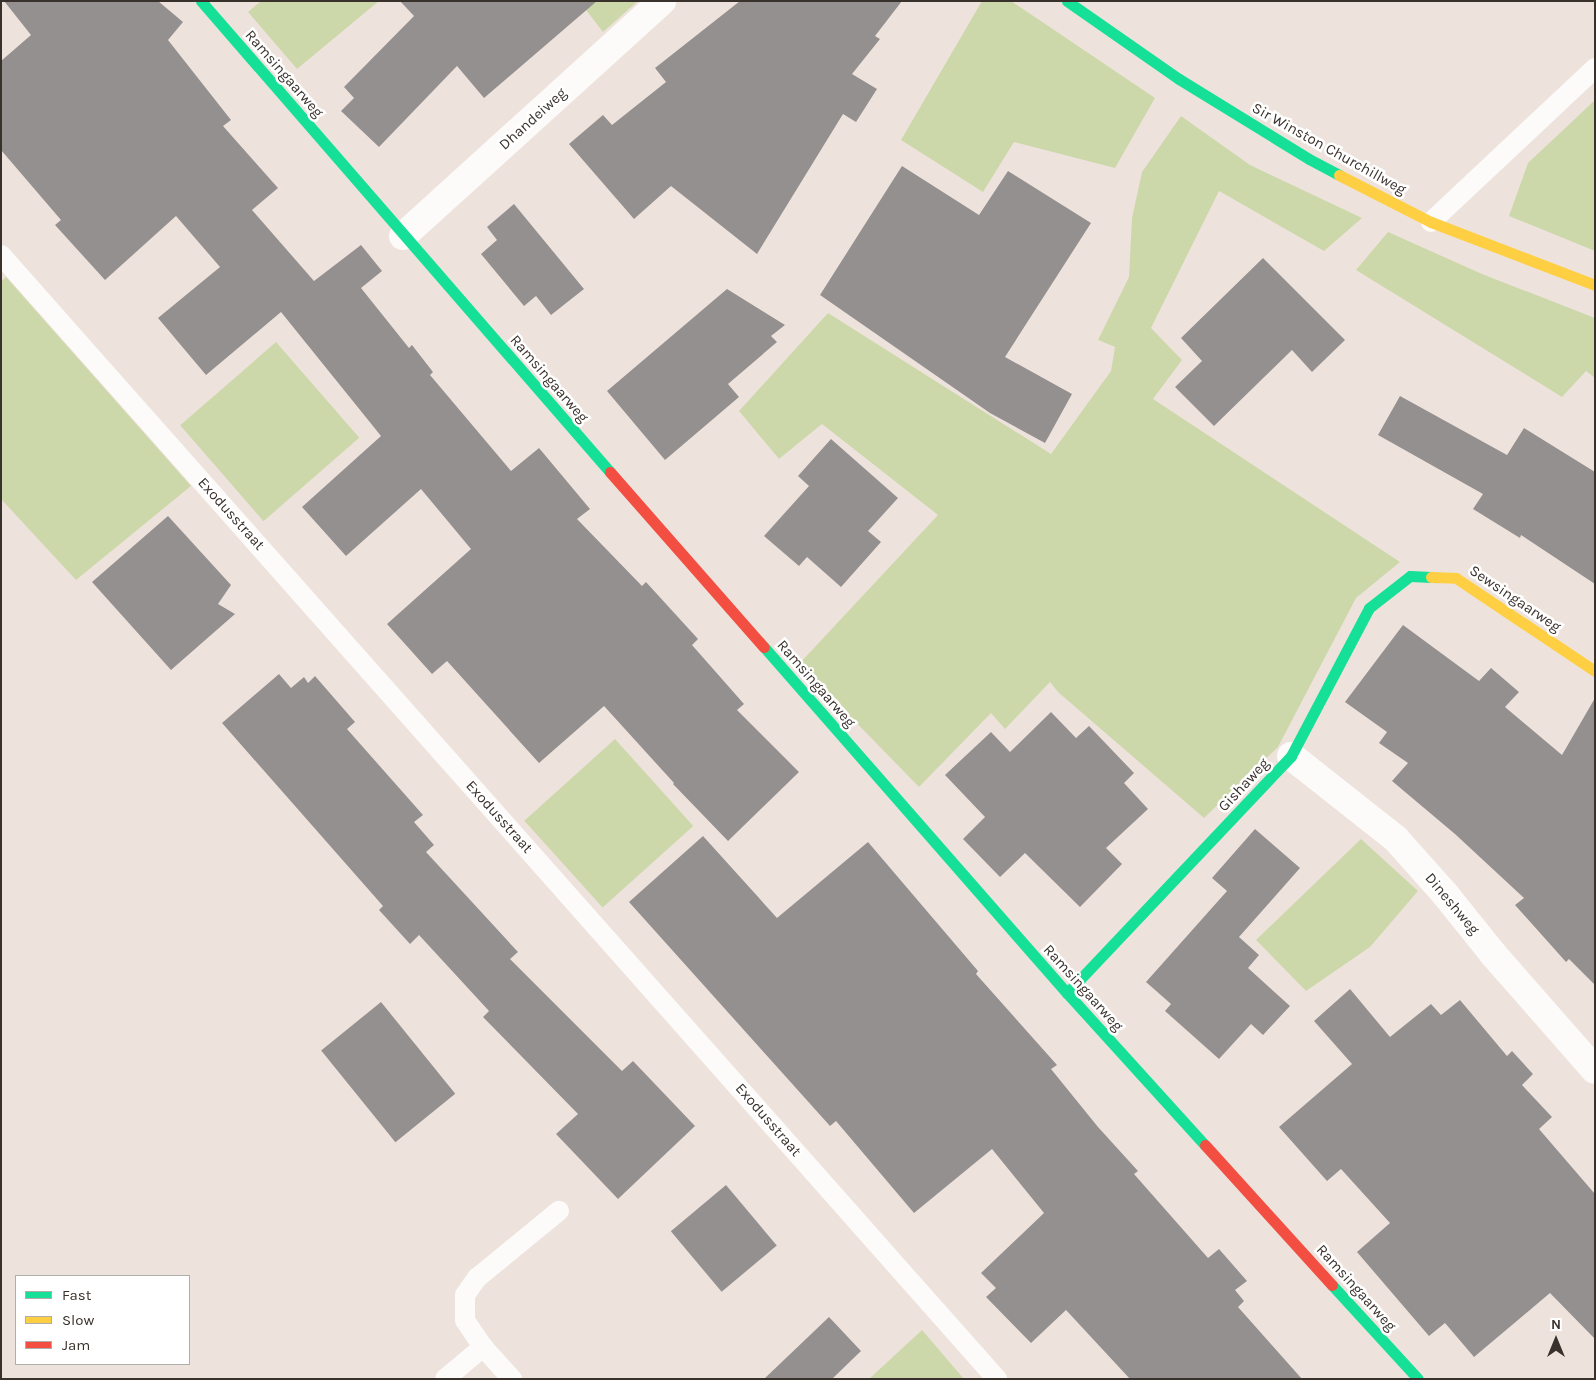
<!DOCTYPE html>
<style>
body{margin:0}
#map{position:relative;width:1596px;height:1380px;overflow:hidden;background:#eee3dc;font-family:Karla,sans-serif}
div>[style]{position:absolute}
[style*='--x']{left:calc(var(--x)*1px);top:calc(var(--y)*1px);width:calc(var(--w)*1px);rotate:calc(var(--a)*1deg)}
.green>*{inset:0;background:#cdd8aa;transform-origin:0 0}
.building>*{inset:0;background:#959090;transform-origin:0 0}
.lane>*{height:20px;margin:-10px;padding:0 10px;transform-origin:10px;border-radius:10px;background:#fcfbfa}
.street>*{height:28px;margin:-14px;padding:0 14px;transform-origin:14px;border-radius:14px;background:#fcfbfa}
.fast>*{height:11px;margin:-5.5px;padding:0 5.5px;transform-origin:5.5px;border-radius:5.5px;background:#16e098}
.slow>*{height:11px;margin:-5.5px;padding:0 5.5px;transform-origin:5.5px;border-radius:5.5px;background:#ffcf43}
.jam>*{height:11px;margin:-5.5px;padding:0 5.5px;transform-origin:5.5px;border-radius:5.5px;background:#f24e42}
span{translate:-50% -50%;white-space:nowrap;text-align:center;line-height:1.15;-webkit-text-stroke:5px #fff;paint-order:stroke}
.street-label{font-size:15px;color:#39312c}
.frame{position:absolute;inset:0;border:2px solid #39312c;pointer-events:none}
.legend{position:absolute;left:15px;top:1275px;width:175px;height:90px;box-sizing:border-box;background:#fff;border:1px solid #b0adab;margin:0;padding:6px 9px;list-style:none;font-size:15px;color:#39312c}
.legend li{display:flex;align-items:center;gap:10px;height:25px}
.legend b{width:25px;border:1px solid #b0adab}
.north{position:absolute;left:1531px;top:1315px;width:50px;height:50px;-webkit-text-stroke:4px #fff;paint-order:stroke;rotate:0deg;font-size:14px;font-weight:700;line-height:20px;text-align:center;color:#39312c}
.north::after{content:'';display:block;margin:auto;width:18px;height:22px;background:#39312c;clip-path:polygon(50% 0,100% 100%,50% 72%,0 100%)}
</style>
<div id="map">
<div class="green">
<i style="clip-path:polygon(261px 1px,379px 1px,297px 69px,248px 12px)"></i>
<i style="clip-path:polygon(579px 1px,638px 1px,603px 32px)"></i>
<i style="clip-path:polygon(982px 1px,1011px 1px,1155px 98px,1115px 168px,1014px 142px,983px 192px,901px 140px)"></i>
<i style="clip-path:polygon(1595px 100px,1595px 251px,1509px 216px,1528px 163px)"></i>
<i style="clip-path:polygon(1181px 116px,1250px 165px,1362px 218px,1324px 251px,1219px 191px,1151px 328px,1182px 360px,1153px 399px,1400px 562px,1356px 598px,1278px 747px,1204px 818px,1058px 692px,1050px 682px,1005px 729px,991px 713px,919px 787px,799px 664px,938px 515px,822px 424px,779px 459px,739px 411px,828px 313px,1051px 454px,1111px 371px,1115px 347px,1098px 340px,1129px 277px,1132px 218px,1142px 172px)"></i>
<i style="clip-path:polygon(1388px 232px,1482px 274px,1595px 318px,1595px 378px,1586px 371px,1562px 397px,1356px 270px)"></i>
<i style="clip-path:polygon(6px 277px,191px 486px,76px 580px,1px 499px,1px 282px)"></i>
<i style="left:276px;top:342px;width:127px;height:127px;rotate:49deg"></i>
<i style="left:615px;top:739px;width:117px;height:122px;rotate:48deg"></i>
<i style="clip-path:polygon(1361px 839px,1418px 891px,1370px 947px,1306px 991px,1256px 940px)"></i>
<i style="clip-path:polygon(922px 1330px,964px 1379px,869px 1379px)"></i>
</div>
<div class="building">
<i style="clip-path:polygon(4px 1px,158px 1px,183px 22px,168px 40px,231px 120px,223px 126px,278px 188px,252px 210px,314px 281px,361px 245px,382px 271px,361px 288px,409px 348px,412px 345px,433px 372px,430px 375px,511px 471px,539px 448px,590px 509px,577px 519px,642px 586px,646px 582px,698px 639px,692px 645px,744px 704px,737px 710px,799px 772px,728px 841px,673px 784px,674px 783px,604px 706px,539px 763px,447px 661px,432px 674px,387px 624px,471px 549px,421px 489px,346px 556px,302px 507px,381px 436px,281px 312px,206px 375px,158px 318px,220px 267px,176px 216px,105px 280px,55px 225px,61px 220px,1px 150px,1px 61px,31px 35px)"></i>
<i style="clip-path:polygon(400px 1px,597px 1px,484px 98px,457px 66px,379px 147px,341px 111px,354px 98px,344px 87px,414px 16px)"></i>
<i style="clip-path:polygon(740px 1px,902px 1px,875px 36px,880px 39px,852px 74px,877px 89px,856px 122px,843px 114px,757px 254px,671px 186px,634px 219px,569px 144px,603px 115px,612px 125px,666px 82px,655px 68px)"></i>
<i style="clip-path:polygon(902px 166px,979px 215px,1008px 171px,1091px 223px,1005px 357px,1072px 394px,1045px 443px,990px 413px,820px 295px)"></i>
<i style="clip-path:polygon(514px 204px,584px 289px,551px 315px,536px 296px,524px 306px,481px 254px,497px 240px,487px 227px)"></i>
<i style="clip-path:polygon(1263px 258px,1345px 340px,1312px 372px,1292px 350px,1214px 426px,1175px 387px,1202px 361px,1181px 338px)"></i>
<i style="clip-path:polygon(727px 289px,785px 325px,771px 336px,777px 342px,728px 384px,739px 397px,665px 460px,607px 391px)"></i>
<i style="clip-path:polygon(1400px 396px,1507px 455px,1524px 428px,1595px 472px,1595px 584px,1521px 535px,1520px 538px,1473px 509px,1483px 494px,1378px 435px)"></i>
<i style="clip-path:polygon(831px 439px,898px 498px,868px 531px,881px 542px,841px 587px,807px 557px,799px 566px,764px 536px,809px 486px,798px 476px)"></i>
<i style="clip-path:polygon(168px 516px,231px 585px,218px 604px,235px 614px,171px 670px,92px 582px)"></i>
<i style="clip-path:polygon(1403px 625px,1479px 681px,1491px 668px,1519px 692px,1505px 707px,1562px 755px,1595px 698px,1595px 985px,1569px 959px,1566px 962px,1515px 905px,1524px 898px,1455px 834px,1392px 781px,1408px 763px,1379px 743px,1387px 732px,1345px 702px)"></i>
<i style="clip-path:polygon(279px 674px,291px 688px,304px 677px,308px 683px,315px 676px,355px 722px,347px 729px,423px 815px,414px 822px,434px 845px,426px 852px,518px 952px,510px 959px,622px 1071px,633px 1061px,695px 1126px,618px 1199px,556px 1134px,578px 1114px,483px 1017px,489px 1011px,419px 935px,410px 944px,379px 910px,383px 906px,222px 723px)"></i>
<i style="clip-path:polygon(1051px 712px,1076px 738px,1089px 726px,1134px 773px,1124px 783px,1148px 809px,1106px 848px,1122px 864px,1080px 907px,1025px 853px,1000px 877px,963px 839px,985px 817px,945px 775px,991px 732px,1010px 752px)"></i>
<i style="clip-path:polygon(1255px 829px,1300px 868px,1239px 937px,1259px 955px,1248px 968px,1290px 1006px,1263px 1035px,1251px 1024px,1219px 1059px,1165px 1011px,1171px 1004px,1146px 982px,1227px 891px,1212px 878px)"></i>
<i style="clip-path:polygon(703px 836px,777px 918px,868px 842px,978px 971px,976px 974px,1057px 1065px,1051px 1069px,1098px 1127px,1138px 1171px,1134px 1174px,1208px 1258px,1219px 1249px,1247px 1281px,1235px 1290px,1244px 1301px,1238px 1307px,1302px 1379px,1130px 1379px,1066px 1310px,1031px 1343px,986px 1297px,996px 1288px,981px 1273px,1044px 1213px,992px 1149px,914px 1213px,836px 1121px,830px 1126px,629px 902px)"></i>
<i style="clip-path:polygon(1350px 989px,1390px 1037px,1431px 1004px,1441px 1015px,1460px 1000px,1507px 1056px,1512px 1051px,1533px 1074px,1522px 1085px,1552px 1117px,1539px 1129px,1595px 1194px,1595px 1339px,1550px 1293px,1474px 1357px,1445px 1323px,1429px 1336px,1357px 1252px,1390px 1223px,1341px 1169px,1327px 1181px,1279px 1127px,1352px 1064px,1314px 1021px)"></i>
<i style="left:381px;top:1002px;width:118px;height:77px;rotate:51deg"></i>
<i style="left:726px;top:1185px;width:79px;height:72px;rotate:50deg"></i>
<i style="clip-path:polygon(829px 1317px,861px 1351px,832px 1379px,764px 1379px)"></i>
</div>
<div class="lane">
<i style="--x:1431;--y:222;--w:225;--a:-43.2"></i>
<i style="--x:1;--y:255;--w:1502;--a:48.46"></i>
<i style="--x:445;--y:1379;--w:50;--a:-40.1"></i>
<i style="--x:512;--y:1379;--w:43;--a:-132.2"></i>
<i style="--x:483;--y:1347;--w:32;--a:-124"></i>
<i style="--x:465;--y:1320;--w:25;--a:-90"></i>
<i style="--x:465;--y:1295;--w:21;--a:-55"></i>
<i style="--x:477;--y:1278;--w:106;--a:-39.3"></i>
</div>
<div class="street">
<i style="--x:403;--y:236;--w:350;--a:-42.2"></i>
<i style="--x:1291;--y:756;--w:134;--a:38.3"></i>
<i style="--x:1396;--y:839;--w:74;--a:48.3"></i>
<i style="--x:1445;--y:894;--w:77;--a:51.3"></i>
<i style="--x:1493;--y:954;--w:154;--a:48.7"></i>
</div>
<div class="fast">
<i style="--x:201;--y:1;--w:624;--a:49.03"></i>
<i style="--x:1067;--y:1;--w:136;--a:34.9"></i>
<i style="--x:1179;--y:79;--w:153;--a:31.6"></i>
<i style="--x:1309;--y:159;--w:34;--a:28"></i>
<i style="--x:764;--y:647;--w:460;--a:48.8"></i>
<i style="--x:1067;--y:993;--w:205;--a:47.8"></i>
<i style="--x:1067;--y:993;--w:326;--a:-46.6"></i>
<i style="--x:1291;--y:756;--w:167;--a:-62.2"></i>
<i style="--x:1369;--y:608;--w:52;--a:-38"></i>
<i style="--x:1410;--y:576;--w:21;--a:3"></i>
<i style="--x:1332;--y:1285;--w:127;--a:47.5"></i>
</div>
<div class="slow">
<i style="--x:1339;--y:175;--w:103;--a:27.1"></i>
<i style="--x:1431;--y:222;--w:176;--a:21"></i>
<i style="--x:1431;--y:577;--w:25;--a:2"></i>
<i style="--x:1456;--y:578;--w:167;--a:33.8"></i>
</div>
<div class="jam">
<i style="--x:610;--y:472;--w:233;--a:48.7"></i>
<i style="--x:1205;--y:1145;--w:189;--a:47.8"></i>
</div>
<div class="street-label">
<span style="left:284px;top:74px;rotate:49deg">Ramsingaarweg</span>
<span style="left:533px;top:119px;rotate:-42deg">Dhandeiweg</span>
<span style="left:1329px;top:149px;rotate:29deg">Sir Winston Churchillweg</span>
<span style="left:549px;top:379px;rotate:49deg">Ramsingaarweg</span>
<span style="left:231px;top:514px;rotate:48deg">Exodusstraat</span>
<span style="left:1515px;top:599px;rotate:34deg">Sewsingaarweg</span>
<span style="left:816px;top:684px;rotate:49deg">Ramsingaarweg</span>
<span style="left:1244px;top:785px;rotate:-47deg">Gishaweg</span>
<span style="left:499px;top:817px;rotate:48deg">Exodusstraat</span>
<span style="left:1452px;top:904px;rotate:50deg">Dineshweg</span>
<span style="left:1083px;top:988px;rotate:48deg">Ramsingaarweg</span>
<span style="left:768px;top:1120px;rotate:49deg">Exodusstraat</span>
<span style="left:1356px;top:1288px;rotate:48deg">Ramsingaarweg</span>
</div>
<div class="frame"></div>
<ul class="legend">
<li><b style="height:6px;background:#16e098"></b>Fast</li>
<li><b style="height:6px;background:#ffcf43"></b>Slow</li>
<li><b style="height:6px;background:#f24e42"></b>Jam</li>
</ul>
<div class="north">N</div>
</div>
